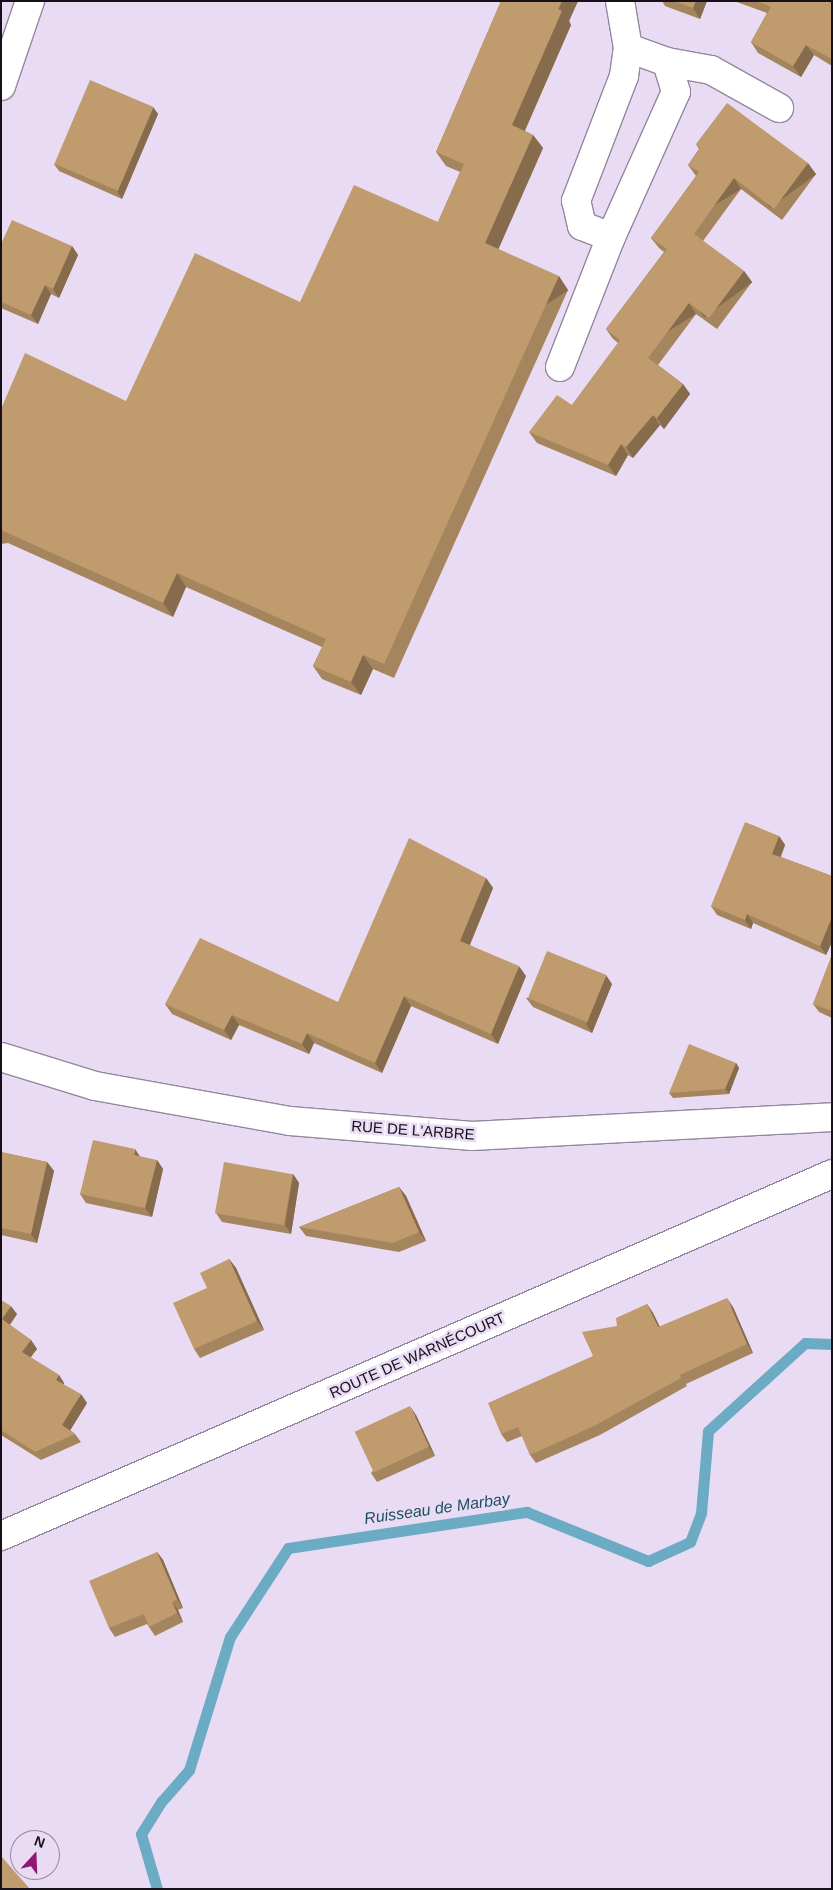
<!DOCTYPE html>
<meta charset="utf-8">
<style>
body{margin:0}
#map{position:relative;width:833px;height:1890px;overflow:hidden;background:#eadbf4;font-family:Arial,sans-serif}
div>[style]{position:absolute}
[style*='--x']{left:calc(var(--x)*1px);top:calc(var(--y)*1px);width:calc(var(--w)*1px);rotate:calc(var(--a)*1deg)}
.stream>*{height:11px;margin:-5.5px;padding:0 5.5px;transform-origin:5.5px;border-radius:5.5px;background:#6bacc4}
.roads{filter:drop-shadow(1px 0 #94879d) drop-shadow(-1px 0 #94879d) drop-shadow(0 1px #94879d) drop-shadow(0 -1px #94879d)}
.minor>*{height:28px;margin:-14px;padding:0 14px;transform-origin:14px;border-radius:14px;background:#fff}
.tertiary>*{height:28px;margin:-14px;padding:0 14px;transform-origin:14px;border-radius:14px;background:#fff}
.secondary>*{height:28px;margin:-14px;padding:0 14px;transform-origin:14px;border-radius:14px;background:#fff}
.wall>*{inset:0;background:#a4855e}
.shaded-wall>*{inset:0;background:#866c4c;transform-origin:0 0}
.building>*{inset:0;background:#bf9b6d;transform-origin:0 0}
span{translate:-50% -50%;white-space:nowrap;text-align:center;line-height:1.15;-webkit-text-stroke:5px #eadbf4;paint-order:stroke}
.street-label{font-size:15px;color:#161119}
.water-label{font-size:16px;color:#1a5062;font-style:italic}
.frame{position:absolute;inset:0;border:2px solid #161119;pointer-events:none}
.north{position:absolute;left:10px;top:1830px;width:50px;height:50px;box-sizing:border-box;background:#eadbf4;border:1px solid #958a9c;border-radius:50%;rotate:20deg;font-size:14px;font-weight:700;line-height:20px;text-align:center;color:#161119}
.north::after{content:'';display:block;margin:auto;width:18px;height:22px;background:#8f1877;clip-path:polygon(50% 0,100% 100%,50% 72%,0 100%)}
</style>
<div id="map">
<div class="stream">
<i style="--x:157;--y:1889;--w:57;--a:-106.2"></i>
<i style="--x:141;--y:1834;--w:39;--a:-58"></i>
<i style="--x:162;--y:1801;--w:41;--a:-48.9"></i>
<i style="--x:189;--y:1770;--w:139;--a:-72.9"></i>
<i style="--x:230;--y:1637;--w:106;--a:-56.9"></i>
<i style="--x:288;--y:1548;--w:242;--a:-8.6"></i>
<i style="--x:527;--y:1512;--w:131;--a:22"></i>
<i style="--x:648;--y:1561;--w:46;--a:-24.3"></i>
<i style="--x:690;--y:1542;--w:31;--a:-69"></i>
<i style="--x:701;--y:1513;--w:82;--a:-85.1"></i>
<i style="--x:708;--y:1431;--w:131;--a:-42.2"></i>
<i style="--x:805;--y:1343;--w:27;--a:2"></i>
</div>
<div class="roads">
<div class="minor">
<i style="--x:667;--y:62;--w:45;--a:10.3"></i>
<i style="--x:711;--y:70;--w:78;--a:29.2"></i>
<i style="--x:1;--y:86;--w:90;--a:-71.2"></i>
<i style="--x:611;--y:237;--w:31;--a:-159"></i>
<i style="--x:582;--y:226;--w:26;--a:-103"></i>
<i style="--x:576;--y:201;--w:134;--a:-69"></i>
<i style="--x:624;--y:76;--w:28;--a:-82"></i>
<i style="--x:628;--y:48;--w:48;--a:-99.7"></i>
<i style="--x:560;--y:367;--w:140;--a:-68.6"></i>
<i style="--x:611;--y:237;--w:159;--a:-65.9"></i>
<i style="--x:676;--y:92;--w:31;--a:-107"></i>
<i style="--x:667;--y:62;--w:41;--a:-160.3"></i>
</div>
<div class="tertiary">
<i style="--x:1;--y:1057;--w:98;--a:17.1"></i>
<i style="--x:95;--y:1086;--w:198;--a:10.2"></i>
<i style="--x:290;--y:1121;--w:183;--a:4.7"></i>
<i style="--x:472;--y:1136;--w:361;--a:-3"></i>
</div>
<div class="secondary">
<i style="--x:1;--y:1536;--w:906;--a:-23.54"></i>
</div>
</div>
<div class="wall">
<i style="clip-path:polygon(501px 1px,578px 1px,569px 21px,571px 25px,525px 131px,533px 135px,543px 148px,498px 249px,568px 290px,394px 678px,373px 669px,361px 695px,322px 679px,313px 666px,322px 647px,186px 587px,173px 617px,8px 543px,1px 544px,1px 409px,126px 401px,300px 302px,438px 222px,460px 172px,446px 166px,436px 152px)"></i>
<i style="clip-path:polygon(662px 1px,707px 1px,700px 19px,665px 6px)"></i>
<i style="clip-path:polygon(734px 1px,823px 1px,827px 3px,832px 1px,832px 66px,814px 55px,801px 77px,758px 53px,751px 42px,767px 13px)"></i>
<i style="clip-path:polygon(153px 107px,158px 114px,122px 199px,59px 171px,54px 164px)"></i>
<i style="clip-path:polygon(696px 144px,816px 174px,782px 220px,741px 189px,703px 241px,744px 271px,752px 282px,717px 329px,696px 314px,658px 365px,683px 384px,690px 394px,664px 429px,660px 425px,633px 458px,628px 455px,616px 476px,537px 443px,529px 432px,572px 405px,618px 343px,613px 339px,606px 329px,664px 252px,659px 248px,651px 238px,696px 176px,688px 165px,699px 149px)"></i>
<i style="clip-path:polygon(1px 244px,72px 246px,78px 255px,59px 298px,51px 294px,38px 324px,1px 308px)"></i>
<i style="clip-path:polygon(779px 836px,785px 845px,781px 857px,832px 876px,832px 942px,826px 955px,753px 923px,751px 929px,717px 915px,711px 906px)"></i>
<i style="clip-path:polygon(486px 878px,493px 888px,470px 945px,526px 976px,498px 1044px,411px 1006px,382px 1073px,314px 1043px,309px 1054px,239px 1025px,231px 1040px,172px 1014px,165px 1004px,338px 1002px)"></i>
<i style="clip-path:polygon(832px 955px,832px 1018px,819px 1012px,813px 1004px)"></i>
<i style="clip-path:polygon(612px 984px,592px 1033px,533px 1007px,526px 998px)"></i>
<i style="clip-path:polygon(736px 1063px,739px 1068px,729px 1094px,673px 1098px,669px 1093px)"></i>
<i style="clip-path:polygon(1px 1152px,47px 1162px,54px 1171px,37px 1243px,1px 1235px)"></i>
<i style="clip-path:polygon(157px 1160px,163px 1169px,152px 1217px,86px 1203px,80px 1194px)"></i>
<i style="clip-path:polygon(293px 1174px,299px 1183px,291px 1234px,222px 1222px,216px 1213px)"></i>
<i style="clip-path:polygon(399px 1187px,406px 1196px,426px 1241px,399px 1252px,306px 1236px,299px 1227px)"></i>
<i style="clip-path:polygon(229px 1259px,236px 1268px,264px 1330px,200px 1358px,194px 1349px,207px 1288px)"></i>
<i style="clip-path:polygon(1px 1300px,17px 1314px,10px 1325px,31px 1340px,37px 1349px,30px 1357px,59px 1375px,64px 1383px,64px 1385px,87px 1403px,70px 1430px,75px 1434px,81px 1442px,41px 1460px,1px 1435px)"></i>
<i style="clip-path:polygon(647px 1304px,653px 1313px,660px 1327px,733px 1307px,753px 1353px,686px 1384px,687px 1386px,600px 1435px,536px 1463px,530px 1455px,522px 1436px,507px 1442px,501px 1434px,593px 1356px,617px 1326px)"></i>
<i style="clip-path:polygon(416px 1415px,435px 1456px,377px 1482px,371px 1473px)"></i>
<i style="clip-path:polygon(157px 1552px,163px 1560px,183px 1608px,178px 1610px,183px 1622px,155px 1636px,147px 1624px,115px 1637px,109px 1628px)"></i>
</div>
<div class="shaded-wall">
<i style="clip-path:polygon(562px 1px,578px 1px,569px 21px,571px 25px,521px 139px,512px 125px)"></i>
<i style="clip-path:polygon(696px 1px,707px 1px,700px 19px,693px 8px)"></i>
<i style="clip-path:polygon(806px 45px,814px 55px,801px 77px,793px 66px)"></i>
<i style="clip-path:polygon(153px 107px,158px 114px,122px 199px,117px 191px)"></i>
<i style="clip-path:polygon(533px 135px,543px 148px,495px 257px,485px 243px)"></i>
<i style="left:808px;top:163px;width:14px;height:57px;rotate:54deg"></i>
<i style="left:734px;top:178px;width:13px;height:69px;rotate:58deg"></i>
<i style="clip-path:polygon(72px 246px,78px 255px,59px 298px,53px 289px)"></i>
<i style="left:744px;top:271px;width:14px;height:59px;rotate:54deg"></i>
<i style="left:559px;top:276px;width:17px;height:426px;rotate:57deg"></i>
<i style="clip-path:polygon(45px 285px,51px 294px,38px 324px,31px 315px)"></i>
<i style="left:689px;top:303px;width:13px;height:69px;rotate:58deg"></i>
<i style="clip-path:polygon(683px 384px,690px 394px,664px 429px,657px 418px)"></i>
<i style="clip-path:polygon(653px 415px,660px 425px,633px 458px,626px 447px)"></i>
<i style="clip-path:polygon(621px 444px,628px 455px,616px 476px,608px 465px)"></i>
<i style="clip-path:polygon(177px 573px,186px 587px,173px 617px,163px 603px)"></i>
<i style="clip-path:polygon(363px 655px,373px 669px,361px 695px,351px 682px)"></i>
<i style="clip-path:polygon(779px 836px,785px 845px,778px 862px,772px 854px)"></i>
<i style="clip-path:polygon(486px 878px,493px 888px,467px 951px,460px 941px)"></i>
<i style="clip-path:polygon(747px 914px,753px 923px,751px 929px,745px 920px)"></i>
<i style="clip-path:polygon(832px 917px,832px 942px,826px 955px,820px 946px)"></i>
<i style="clip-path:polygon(519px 966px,526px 976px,498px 1044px,491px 1034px)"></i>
<i style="clip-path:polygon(606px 975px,612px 984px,592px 1033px,586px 1024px)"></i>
<i style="clip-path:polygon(404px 996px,411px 1006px,382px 1073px,375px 1063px)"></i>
<i style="clip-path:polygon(232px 1015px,239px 1025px,231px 1040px,224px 1030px)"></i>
<i style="clip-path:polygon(307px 1033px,314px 1043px,309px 1054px,302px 1044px)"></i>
<i style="clip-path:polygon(736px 1063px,739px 1068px,729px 1094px,725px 1089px)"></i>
<i style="clip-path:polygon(135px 1149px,141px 1158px,134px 1155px)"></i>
<i style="clip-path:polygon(157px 1160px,163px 1169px,152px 1217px,145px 1208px)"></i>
<i style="clip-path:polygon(47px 1162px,54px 1171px,37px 1243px,31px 1234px)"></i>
<i style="clip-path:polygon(293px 1174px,299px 1183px,291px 1234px,285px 1225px)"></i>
<i style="clip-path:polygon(399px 1187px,406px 1196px,426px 1241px,419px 1232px)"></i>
<i style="clip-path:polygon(229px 1259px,236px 1268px,264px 1330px,257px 1321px)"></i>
<i style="clip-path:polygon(727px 1298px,733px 1307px,753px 1353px,747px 1344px)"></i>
<i style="clip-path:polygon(647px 1304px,653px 1313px,664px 1336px,658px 1327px)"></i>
<i style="clip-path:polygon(11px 1306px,17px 1314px,8px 1327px,2px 1319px)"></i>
<i style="clip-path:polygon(31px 1340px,37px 1349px,28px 1361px,22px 1352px)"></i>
<i style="clip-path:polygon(59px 1375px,64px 1383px,62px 1389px,56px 1380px)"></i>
<i style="clip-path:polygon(81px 1394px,87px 1403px,68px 1434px,62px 1425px)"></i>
<i style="clip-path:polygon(410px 1406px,416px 1415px,435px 1456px,429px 1447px)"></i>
<i style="clip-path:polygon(157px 1552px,163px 1560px,183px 1608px,177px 1599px)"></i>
<i style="clip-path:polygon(172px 1602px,178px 1610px,183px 1622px,177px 1613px)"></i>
</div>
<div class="building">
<i style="clip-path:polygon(501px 1px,562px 1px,558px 9px,562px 11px,512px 125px,533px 135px,485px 243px,559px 276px,384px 664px,363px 655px,351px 682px,313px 666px,326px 639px,177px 573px,163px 603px,1px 530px,1px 409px,25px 353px,126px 401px,195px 253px,300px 302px,354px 185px,438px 222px,464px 164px,436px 152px)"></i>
<i style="clip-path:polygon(674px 1px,696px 1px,693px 8px)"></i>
<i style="clip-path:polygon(756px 1px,823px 1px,827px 3px,829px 1px,832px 1px,832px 59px,806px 45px,793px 66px,751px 42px,771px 7px)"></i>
<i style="left:90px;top:80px;width:69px;height:91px;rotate:23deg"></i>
<i style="clip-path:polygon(727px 103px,808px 163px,774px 209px,734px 178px,694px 234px,744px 271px,709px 318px,689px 303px,648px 358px,683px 384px,657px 418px,653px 415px,626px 447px,621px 444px,608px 465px,529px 432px,557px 395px,572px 405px,620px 340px,606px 329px,667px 249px,651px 238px,699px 172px,688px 165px,700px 148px,696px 144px)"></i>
<i style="clip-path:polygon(12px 220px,72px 246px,53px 289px,45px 285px,31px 315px,1px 302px,1px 244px)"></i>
<i style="clip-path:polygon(745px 822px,779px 836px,772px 854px,832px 876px,832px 917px,820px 946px,747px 914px,745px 920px,711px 906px)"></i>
<i style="clip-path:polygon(409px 838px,486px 878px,460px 941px,519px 966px,491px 1034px,404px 996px,375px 1063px,307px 1033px,302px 1044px,232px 1015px,224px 1030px,165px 1004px,200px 938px,338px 1002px)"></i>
<i style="left:547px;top:951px;width:64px;height:51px;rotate:22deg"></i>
<i style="clip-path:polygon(832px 955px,832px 1011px,813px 1004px)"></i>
<i style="clip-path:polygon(689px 1044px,736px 1063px,725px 1089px,669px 1093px)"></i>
<i style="clip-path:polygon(93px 1140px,135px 1149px,134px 1155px,157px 1160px,145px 1208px,80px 1194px)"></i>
<i style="clip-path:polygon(1px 1152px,47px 1162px,31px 1234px,1px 1228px)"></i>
<i style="left:224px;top:1162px;width:70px;height:52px;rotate:10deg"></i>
<i style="clip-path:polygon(399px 1187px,419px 1232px,393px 1243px,299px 1227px)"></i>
<i style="clip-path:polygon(229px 1259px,257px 1321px,194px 1349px,173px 1303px,207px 1288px,200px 1273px)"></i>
<i style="clip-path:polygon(727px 1298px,747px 1344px,680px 1375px,681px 1378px,594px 1426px,530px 1455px,518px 1427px,501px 1434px,488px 1403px,593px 1356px,582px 1332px,617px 1326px,616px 1318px,647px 1304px,658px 1327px)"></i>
<i style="clip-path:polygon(1px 1300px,11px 1306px,2px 1319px,31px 1340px,22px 1352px,59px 1375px,56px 1380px,81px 1394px,62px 1425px,75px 1434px,35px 1452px,1px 1430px)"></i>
<i style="left:410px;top:1406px;width:45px;height:61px;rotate:65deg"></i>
<i style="clip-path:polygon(157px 1552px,177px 1599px,172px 1602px,177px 1613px,149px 1627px,144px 1614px,109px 1628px,89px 1581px)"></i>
<i style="clip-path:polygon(1px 1856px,30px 1889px,1px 1889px)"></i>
</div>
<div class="street-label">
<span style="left:413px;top:1130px;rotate:4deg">RUE DE L'ARBRE</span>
<span style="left:417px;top:1355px;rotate:-24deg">ROUTE DE WARNÉCOURT</span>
</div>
<div class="water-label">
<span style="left:437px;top:1509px;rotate:-8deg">Ruisseau de Marbay</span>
</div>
<div class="frame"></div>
<div class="north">N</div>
</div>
